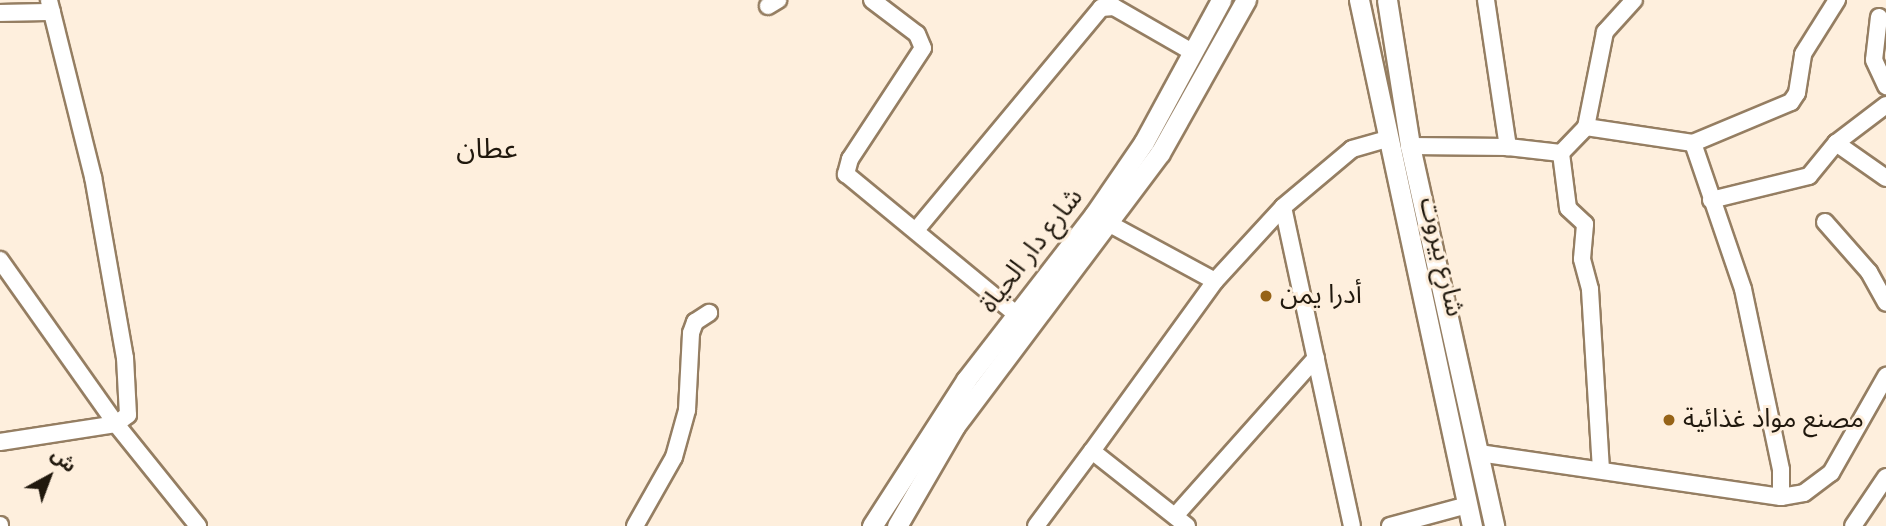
<!DOCTYPE html>
<meta charset="utf-8">
<style>
body{margin:0}
#map{position:relative;width:1886px;height:526px;overflow:hidden;background:#feefdd;font-family:Spectral,"Noto Sans Arabic",serif}
div>[style]{position:absolute}
[style*='--x']{left:calc(var(--x)*1px);top:calc(var(--y)*1px);width:calc(var(--w)*1px);rotate:calc(var(--a)*1deg)}
.roads{filter:drop-shadow(2px 0 #957e62) drop-shadow(-2px 0 #957e62) drop-shadow(0 2px #957e62) drop-shadow(0 -2px #957e62)}
.minor>*{height:16px;margin:-8px;padding:0 8px;transform-origin:8px;border-radius:8px;background:#fff}
.major>*{height:19px;margin:-9.5px;padding:0 9.5px;transform-origin:9.5px;border-radius:9.5px;background:#fff}
.dots>*{width:19px;height:19px;translate:-50% -50%;box-sizing:border-box;border:4px solid #feefdd;border-radius:50%}
span{translate:-50% -50%;white-space:nowrap;text-align:center;line-height:1.15;-webkit-text-stroke:6px #feefdd;paint-order:stroke}
.street-label{font-size:26px;color:#20180d}
.poi-label{font-size:26px;color:#20180d}
.left{translate:0 -50%;text-align:left}
.neighbourhood-label{font-size:28px;color:#20180d}
.north{position:absolute;left:14px;top:442px;width:70px;height:70px;-webkit-text-stroke:5px #feefdd;paint-order:stroke;rotate:41deg;font-size:19px;font-weight:700;line-height:28px;text-align:center;color:#20180d}
.north::after{content:'';display:block;margin:auto;width:24px;height:32px;background:#20180d;clip-path:polygon(50% 0,100% 100%,50% 72%,0 100%)}
</style>
<div id="map">
<div class="roads">
<div class="minor">
<i style="--x:872;--y:0;--w:56;--a:37.1"></i>
<i style="--x:917;--y:34;--w:15;--a:67"></i>
<i style="--x:923;--y:48;--w:133;--a:123.3"></i>
<i style="--x:850;--y:159;--w:16;--a:105"></i>
<i style="--x:846;--y:174;--w:220;--a:39.5"></i>
<i style="--x:1486;--y:0;--w:149;--a:81.5"></i>
<i style="--x:768;--y:6;--w:12;--a:-31"></i>
<i style="--x:0;--y:13;--w:52;--a:-1.1"></i>
<i style="--x:1879;--y:17;--w:43;--a:96.6"></i>
<i style="--x:1874;--y:60;--w:29;--a:65"></i>
<i style="--x:1586;--y:127;--w:108;--a:8.5"></i>
<i style="--x:1693;--y:143;--w:106;--a:-22.7"></i>
<i style="--x:1791;--y:102;--w:11;--a:-56"></i>
<i style="--x:1797;--y:93;--w:39;--a:-81"></i>
<i style="--x:1803;--y:54;--w:64;--a:-57.8"></i>
<i style="--x:1693;--y:143;--w:154;--a:71.1"></i>
<i style="--x:1743;--y:289;--w:185;--a:78.1"></i>
<i style="--x:1781;--y:470;--w:27;--a:90"></i>
<i style="--x:1836;--y:143;--w:63;--a:-37.2"></i>
<i style="--x:1410;--y:146;--w:98;--a:0.6"></i>
<i style="--x:1508;--y:147;--w:53;--a:6.5"></i>
<i style="--x:1711;--y:200;--w:101;--a:-13.8"></i>
<i style="--x:1809;--y:176;--w:43;--a:-50.7"></i>
<i style="--x:1836;--y:143;--w:61;--a:35"></i>
<i style="--x:1283;--y:207;--w:326;--a:77.8"></i>
<i style="--x:1825;--y:222;--w:67;--a:48.7"></i>
<i style="--x:1869;--y:272;--w:35;--a:61"></i>
<i style="--x:1110;--y:224;--w:119;--a:28.5"></i>
<i style="--x:917;--y:229;--w:288;--a:-50.2"></i>
<i style="--x:1101;--y:8;--w:13;--a:-4"></i>
<i style="--x:1114;--y:7;--w:92;--a:29.9"></i>
<i style="--x:0;--y:260;--w:201;--a:54.7"></i>
<i style="--x:116;--y:424;--w:131;--a:51.2"></i>
<i style="--x:0;--y:442;--w:117;--a:-8.8"></i>
<i style="--x:116;--y:424;--w:15;--a:-37"></i>
<i style="--x:128;--y:415;--w:57;--a:-93"></i>
<i style="--x:125;--y:358;--w:184;--a:-100"></i>
<i style="--x:93;--y:177;--w:182;--a:-104"></i>
<i style="--x:1479;--y:453;--w:305;--a:8.3"></i>
<i style="--x:1781;--y:497;--w:23;--a:-10"></i>
<i style="--x:1804;--y:493;--w:34;--a:-37"></i>
<i style="--x:1831;--y:473;--w:112;--a:-60.4"></i>
<i style="--x:1601;--y:470;--w:181;--a:-93.5"></i>
<i style="--x:1590;--y:289;--w:31;--a:-105"></i>
<i style="--x:1582;--y:259;--w:35;--a:-85"></i>
<i style="--x:1585;--y:224;--w:23;--a:-137"></i>
<i style="--x:1568;--y:208;--w:55;--a:-97.3"></i>
<i style="--x:1561;--y:153;--w:36;--a:-46"></i>
<i style="--x:1586;--y:127;--w:97;--a:-78.7"></i>
<i style="--x:1605;--y:32;--w:43;--a:-47.8"></i>
<i style="--x:1175;--y:516;--w:212;--a:-48.3"></i>
<i style="--x:0;--y:525;--w:1;--a:90"></i>
<i style="--x:635;--y:526;--w:79;--a:-60.5"></i>
<i style="--x:674;--y:457;--w:49;--a:-74.5"></i>
<i style="--x:687;--y:410;--w:77;--a:-87"></i>
<i style="--x:691;--y:333;--w:12;--a:-70"></i>
<i style="--x:695;--y:322;--w:17;--a:-33"></i>
<i style="--x:1036;--y:526;--w:94;--a:-53.3"></i>
<i style="--x:1187;--y:526;--w:121;--a:-141.7"></i>
<i style="--x:1092;--y:451;--w:210;--a:-54.1"></i>
<i style="--x:1215;--y:281;--w:100;--a:-47.4"></i>
<i style="--x:1283;--y:207;--w:90;--a:-40"></i>
<i style="--x:1352;--y:149;--w:36;--a:-16"></i>
<i style="--x:1390;--y:526;--w:81;--a:-15.1"></i>
<i style="--x:1853;--y:526;--w:59;--a:-56"></i>
</div>
<div class="major">
<i style="--x:1359;--y:0;--w:538;--a:77.88"></i>
<i style="--x:1387;--y:0;--w:148;--a:81"></i>
<i style="--x:1410;--y:146;--w:389;--a:77.5"></i>
<i style="--x:872;--y:526;--w:174;--a:-57.2"></i>
<i style="--x:966;--y:380;--w:209;--a:-52.2"></i>
<i style="--x:1094;--y:215;--w:88;--a:-55.6"></i>
<i style="--x:1144;--y:142;--w:162;--a:-61.5"></i>
<i style="--x:897;--y:526;--w:116;--a:-59.9"></i>
<i style="--x:955;--y:426;--w:341;--a:-53.1"></i>
<i style="--x:1160;--y:153;--w:176;--a:-60.7"></i>
</div>
</div>
<div class="dots">
<i style="left:1266px;top:296px;background:#966317"></i>
<i style="left:1669px;top:420px;background:#966317"></i>
</div>
<div class="street-label">
<span style="left:1032px;top:251px;rotate:-52deg">شارع دار الحياة</span>
<span style="left:1441px;top:257px;rotate:77deg">شارع بيروت</span>
</div>
<div class="poi-label">
<span class="left" style="left:1280px;top:296px">أدرا يمن</span>
<span class="left" style="left:1683px;top:420px">مصنع مواد غذائية</span>
</div>
<div class="neighbourhood-label">
<span style="left:487px;top:150px">عطان</span>
</div>
<div class="north">ش</div>
</div>
